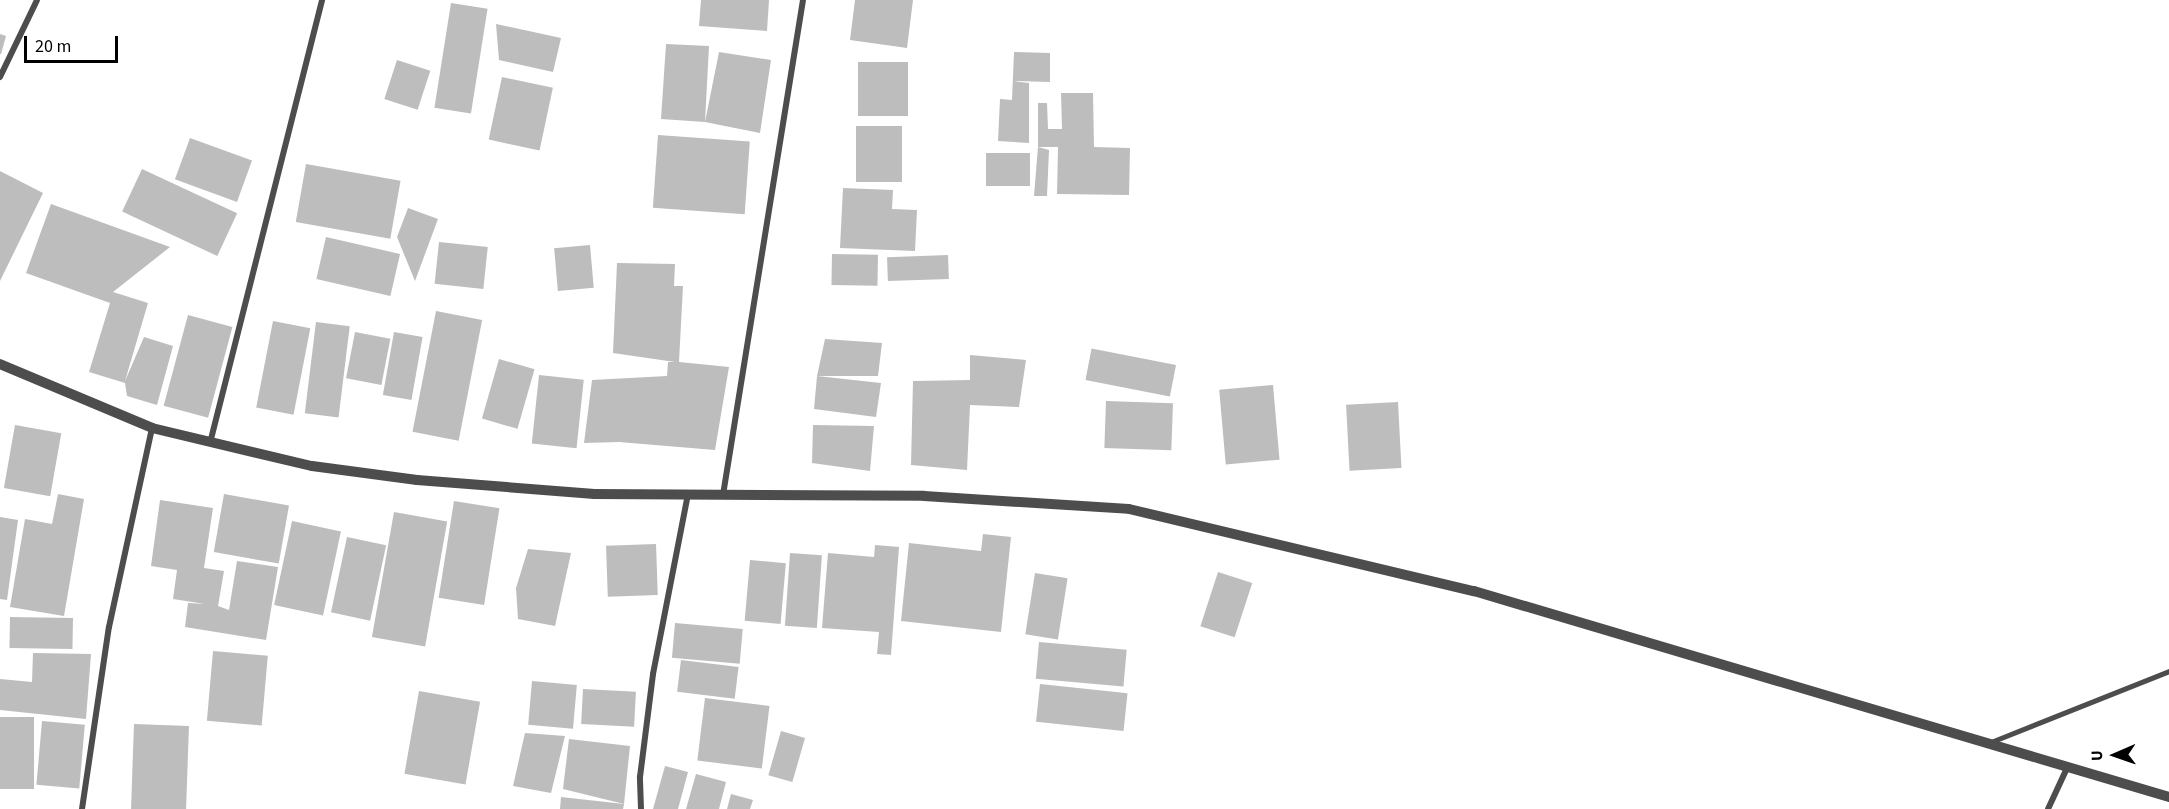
<!DOCTYPE html>
<style>
body{margin:0}
#map{position:relative;width:2169px;height:809px;overflow:hidden;background:#fff;font-family:"Source Sans 3",sans-serif}
div>[style]{position:absolute}
[style*='--x']{left:calc(var(--x)*1px);top:calc(var(--y)*1px);width:calc(var(--w)*1px);rotate:calc(var(--a)*1deg)}
.building>*{inset:0;background:#bdbdbd;transform-origin:0 0}
.service>*{height:4.5px;margin:-2.25px;padding:0 2.25px;transform-origin:2.25px;border-radius:2.25px;background:#4d4d4d}
.minor>*{height:6px;margin:-3px;padding:0 3px;transform-origin:3px;border-radius:3px;background:#4d4d4d}
.tertiary>*{height:10px;margin:-5px;padding:0 5px;transform-origin:5px;border-radius:5px;background:#4d4d4d}
span{translate:-50% -50%;white-space:nowrap;text-align:center;line-height:1.15;-webkit-text-stroke:4.5px #fff;paint-order:stroke}
.north{position:absolute;left:2085px;top:725px;width:60px;height:60px;-webkit-text-stroke:4px #fff;paint-order:stroke;rotate:268deg;font-size:16px;font-weight:700;line-height:24px;text-align:center;color:#000}
.north::after{content:'';display:block;margin:auto;width:21px;height:27px;background:#000;clip-path:polygon(50% 0,100% 100%,50% 72%,0 100%)}
.scale{position:absolute;left:24px;top:36px;width:94px;height:27px;box-sizing:border-box;border:3px solid #000;border-top:0;padding-left:8px;font-size:18px;line-height:21px;white-space:nowrap;color:#000;-webkit-text-stroke:4px #fff;paint-order:stroke}
</style>
<div id="map">
<div class="building">
<i style="clip-path:polygon(701px 0,769px 0,767px 31px,699px 26px)"></i>
<i style="clip-path:polygon(855px 0,913px 0,907px 48px,850px 40px)"></i>
<i style="left:451px;top:3px;width:37px;height:106px;rotate:9deg"></i>
<i style="clip-path:polygon(496px 24px,561px 38px,553px 72px,499px 60px)"></i>
<i style="clip-path:polygon(0 34px,6px 36px,1px 54px,0 54px)"></i>
<i style="clip-path:polygon(666px 44px,709px 46px,705px 122px,719px 52px,771px 60px,760px 133px,705px 122px,661px 119px)"></i>
<i style="clip-path:polygon(1014px 52px,1050px 53px,1050px 82px,1013px 81px,1029px 83px,1029px 143px,998px 141px,1000px 99px,1012px 100px)"></i>
<i style="left:397px;top:60px;width:35px;height:41px;rotate:18deg"></i>
<i style="left:858px;top:62px;width:50px;height:54px"></i>
<i style="left:502px;top:77px;width:52px;height:64px;rotate:12deg"></i>
<i style="clip-path:polygon(1061px 93px,1093px 93px,1094px 147px,1130px 148px,1129px 195px,1057px 194px,1058px 147px,1038px 147px,1038px 103px,1047px 103px,1048px 129px,1062px 129px)"></i>
<i style="left:856px;top:126px;width:46px;height:56px"></i>
<i style="left:658px;top:135px;width:92px;height:73px;rotate:4deg"></i>
<i style="left:190px;top:138px;width:66px;height:44px;rotate:20deg"></i>
<i style="clip-path:polygon(1038px 147px,1049px 150px,1047px 196px,1034px 196px)"></i>
<i style="left:986px;top:153px;width:44px;height:33px"></i>
<i style="left:306px;top:164px;width:96px;height:59px;rotate:10deg"></i>
<i style="left:142px;top:169px;width:105px;height:47px;rotate:25deg"></i>
<i style="clip-path:polygon(0 171px,43px 193px,0 281px)"></i>
<i style="clip-path:polygon(843px 188px,893px 190px,892px 209px,917px 210px,915px 251px,840px 248px)"></i>
<i style="clip-path:polygon(51px 204px,170px 247px,113px 292px,148px 303px,125px 381px,144px 337px,173px 346px,157px 405px,127px 396px,125px 383px,89px 372px,110px 303px,26px 273px)"></i>
<i style="clip-path:polygon(408px 208px,438px 219px,415px 281px,397px 237px)"></i>
<i style="left:326px;top:237px;width:76px;height:43px;rotate:13deg"></i>
<i style="left:439px;top:242px;width:49px;height:42px;rotate:6deg"></i>
<i style="left:590px;top:245px;width:43px;height:36px;rotate:85deg"></i>
<i style="left:832px;top:254px;width:46px;height:31px;rotate:1deg"></i>
<i style="left:948px;top:255px;width:24px;height:61px;rotate:88deg"></i>
<i style="clip-path:polygon(617px 263px,675px 264px,674px 286px,683px 286px,679px 362px,729px 367px,715px 450px,619px 442px,584px 443px,592px 380px,667px 376px,668px 362px,675px 362px,613px 353px)"></i>
<i style="left:436px;top:311px;width:47px;height:123px;rotate:11deg"></i>
<i style="left:188px;top:315px;width:46px;height:94px;rotate:15deg"></i>
<i style="left:273px;top:321px;width:38px;height:88px;rotate:11deg"></i>
<i style="left:316px;top:322px;width:34px;height:92px;rotate:7deg"></i>
<i style="left:355px;top:332px;width:36px;height:47px;rotate:11deg"></i>
<i style="left:394px;top:332px;width:29px;height:64px;rotate:10deg"></i>
<i style="clip-path:polygon(825px 339px,882px 343px,878px 376px,817px 376px,881px 383px,876px 417px,814px 409px,817px 376px)"></i>
<i style="clip-path:polygon(970px 355px,1026px 360px,1019px 407px,970px 405px,967px 470px,911px 465px,913px 381px,970px 380px)"></i>
<i style="left:499px;top:359px;width:37px;height:62px;rotate:16deg"></i>
<i style="left:1176px;top:365px;width:32px;height:86px;rotate:101deg"></i>
<i style="left:539px;top:375px;width:45px;height:69px;rotate:6deg"></i>
<i style="left:1273px;top:385px;width:75px;height:54px;rotate:85deg"></i>
<i style="left:1106px;top:401px;width:67px;height:47px;rotate:2deg"></i>
<i style="left:1398px;top:402px;width:66px;height:52px;rotate:87deg"></i>
<i style="left:15px;top:425px;width:47px;height:64px;rotate:10deg"></i>
<i style="clip-path:polygon(813px 425px,874px 426px,870px 471px,812px 463px)"></i>
<i style="clip-path:polygon(58px 494px,84px 499px,64px 616px,10px 607px,25px 519px,52px 524px)"></i>
<i style="left:224px;top:494px;width:66px;height:59px;rotate:10deg"></i>
<i style="clip-path:polygon(160px 500px,213px 508px,204px 568px,224px 571px,218px 606px,229px 610px,237px 561px,278px 567px,266px 640px,185px 627px,188px 603px,205px 604px,173px 599px,177px 570px,151px 566px)"></i>
<i style="left:454px;top:501px;width:46px;height:98px;rotate:9deg"></i>
<i style="left:394px;top:512px;width:54px;height:127px;rotate:10deg"></i>
<i style="clip-path:polygon(0 517px,18px 520px,7px 600px,0 599px)"></i>
<i style="left:292px;top:521px;width:50px;height:86px;rotate:12deg"></i>
<i style="clip-path:polygon(983px 534px,1011px 537px,1001px 632px,901px 621px,909px 543px,981px 551px)"></i>
<i style="left:347px;top:537px;width:40px;height:77px;rotate:12deg"></i>
<i style="left:656px;top:544px;width:51px;height:50px;rotate:88deg"></i>
<i style="clip-path:polygon(875px 545px,899px 547px,891px 655px,877px 654px,879px 632px,822px 628px,828px 553px,874px 557px)"></i>
<i style="clip-path:polygon(528px 549px,571px 553px,555px 626px,518px 619px,516px 588px)"></i>
<i style="left:790px;top:553px;width:32px;height:73px;rotate:4deg"></i>
<i style="left:750px;top:560px;width:36px;height:61px;rotate:5deg"></i>
<i style="left:1218px;top:572px;width:36px;height:57px;rotate:18deg"></i>
<i style="left:1035px;top:573px;width:33px;height:62px;rotate:9deg"></i>
<i style="left:10px;top:617px;width:63px;height:31px;rotate:1deg"></i>
<i style="left:675px;top:623px;width:68px;height:35px;rotate:5deg"></i>
<i style="left:1039px;top:642px;width:88px;height:37px;rotate:5deg"></i>
<i style="left:213px;top:651px;width:55px;height:70px;rotate:5deg"></i>
<i style="clip-path:polygon(33px 653px,91px 654px,86px 719px,0 710px,0 679px,32px 682px)"></i>
<i style="left:681px;top:660px;width:58px;height:32px;rotate:7deg"></i>
<i style="left:532px;top:681px;width:45px;height:44px;rotate:5deg"></i>
<i style="left:1040px;top:684px;width:88px;height:38px;rotate:6deg"></i>
<i style="left:583px;top:689px;width:53px;height:35px;rotate:3deg"></i>
<i style="left:419px;top:691px;width:62px;height:84px;rotate:10deg"></i>
<i style="left:705px;top:698px;width:65px;height:63px;rotate:7deg"></i>
<i style="left:0;top:717px;width:34px;height:72px"></i>
<i style="left:42px;top:721px;width:43px;height:64px;rotate:5deg"></i>
<i style="left:134px;top:724px;width:55px;height:85px;rotate:2deg"></i>
<i style="left:781px;top:731px;width:25px;height:46px;rotate:16deg"></i>
<i style="clip-path:polygon(525px 733px,565px 736px,551px 793px,513px 786px)"></i>
<i style="clip-path:polygon(569px 739px,630px 746px,624px 804px,563px 789px)"></i>
<i style="clip-path:polygon(665px 766px,688px 772px,678px 809px,653px 809px)"></i>
<i style="clip-path:polygon(696px 774px,726px 782px,719px 809px,686px 809px)"></i>
<i style="clip-path:polygon(731px 794px,753px 800px,750px 809px,727px 809px)"></i>
<i style="clip-path:polygon(561px 797px,624px 804px,623px 809px,560px 809px)"></i>
</div>
<div class="service">
<i style="--x:1991;--y:742;--w:192;--a:-21.7"></i>
</div>
<div class="minor">
<i style="--x:0;--y:77;--w:85;--a:-64.3"></i>
<i style="--x:210;--y:443;--w:457;--a:-75.8"></i>
<i style="--x:723;--y:495;--w:501;--a:-80.82"></i>
<i style="--x:82;--y:809;--w:184;--a:-81.6"></i>
<i style="--x:109;--y:627;--w:204;--a:-77.8"></i>
<i style="--x:641;--y:809;--w:32;--a:-92"></i>
<i style="--x:640;--y:777;--w:104;--a:-82.8"></i>
<i style="--x:653;--y:674;--w:183;--a:-79"></i>
<i style="--x:2048;--y:809;--w:47;--a:-65.1"></i>
</div>
<div class="tertiary">
<i style="--x:0;--y:364;--w:165;--a:22.8"></i>
<i style="--x:152;--y:428;--w:164;--a:13.4"></i>
<i style="--x:312;--y:466;--w:106;--a:7.6"></i>
<i style="--x:417;--y:480;--w:178;--a:4.5"></i>
<i style="--x:594;--y:494;--w:330;--a:0.3"></i>
<i style="--x:924;--y:496;--w:205;--a:3.6"></i>
<i style="--x:1129;--y:509;--w:355;--a:13.4"></i>
<i style="--x:1474;--y:591;--w:725;--a:16.51"></i>
</div>
<div class="north">U</div>
<div class="scale">20 m</div>
</div>
